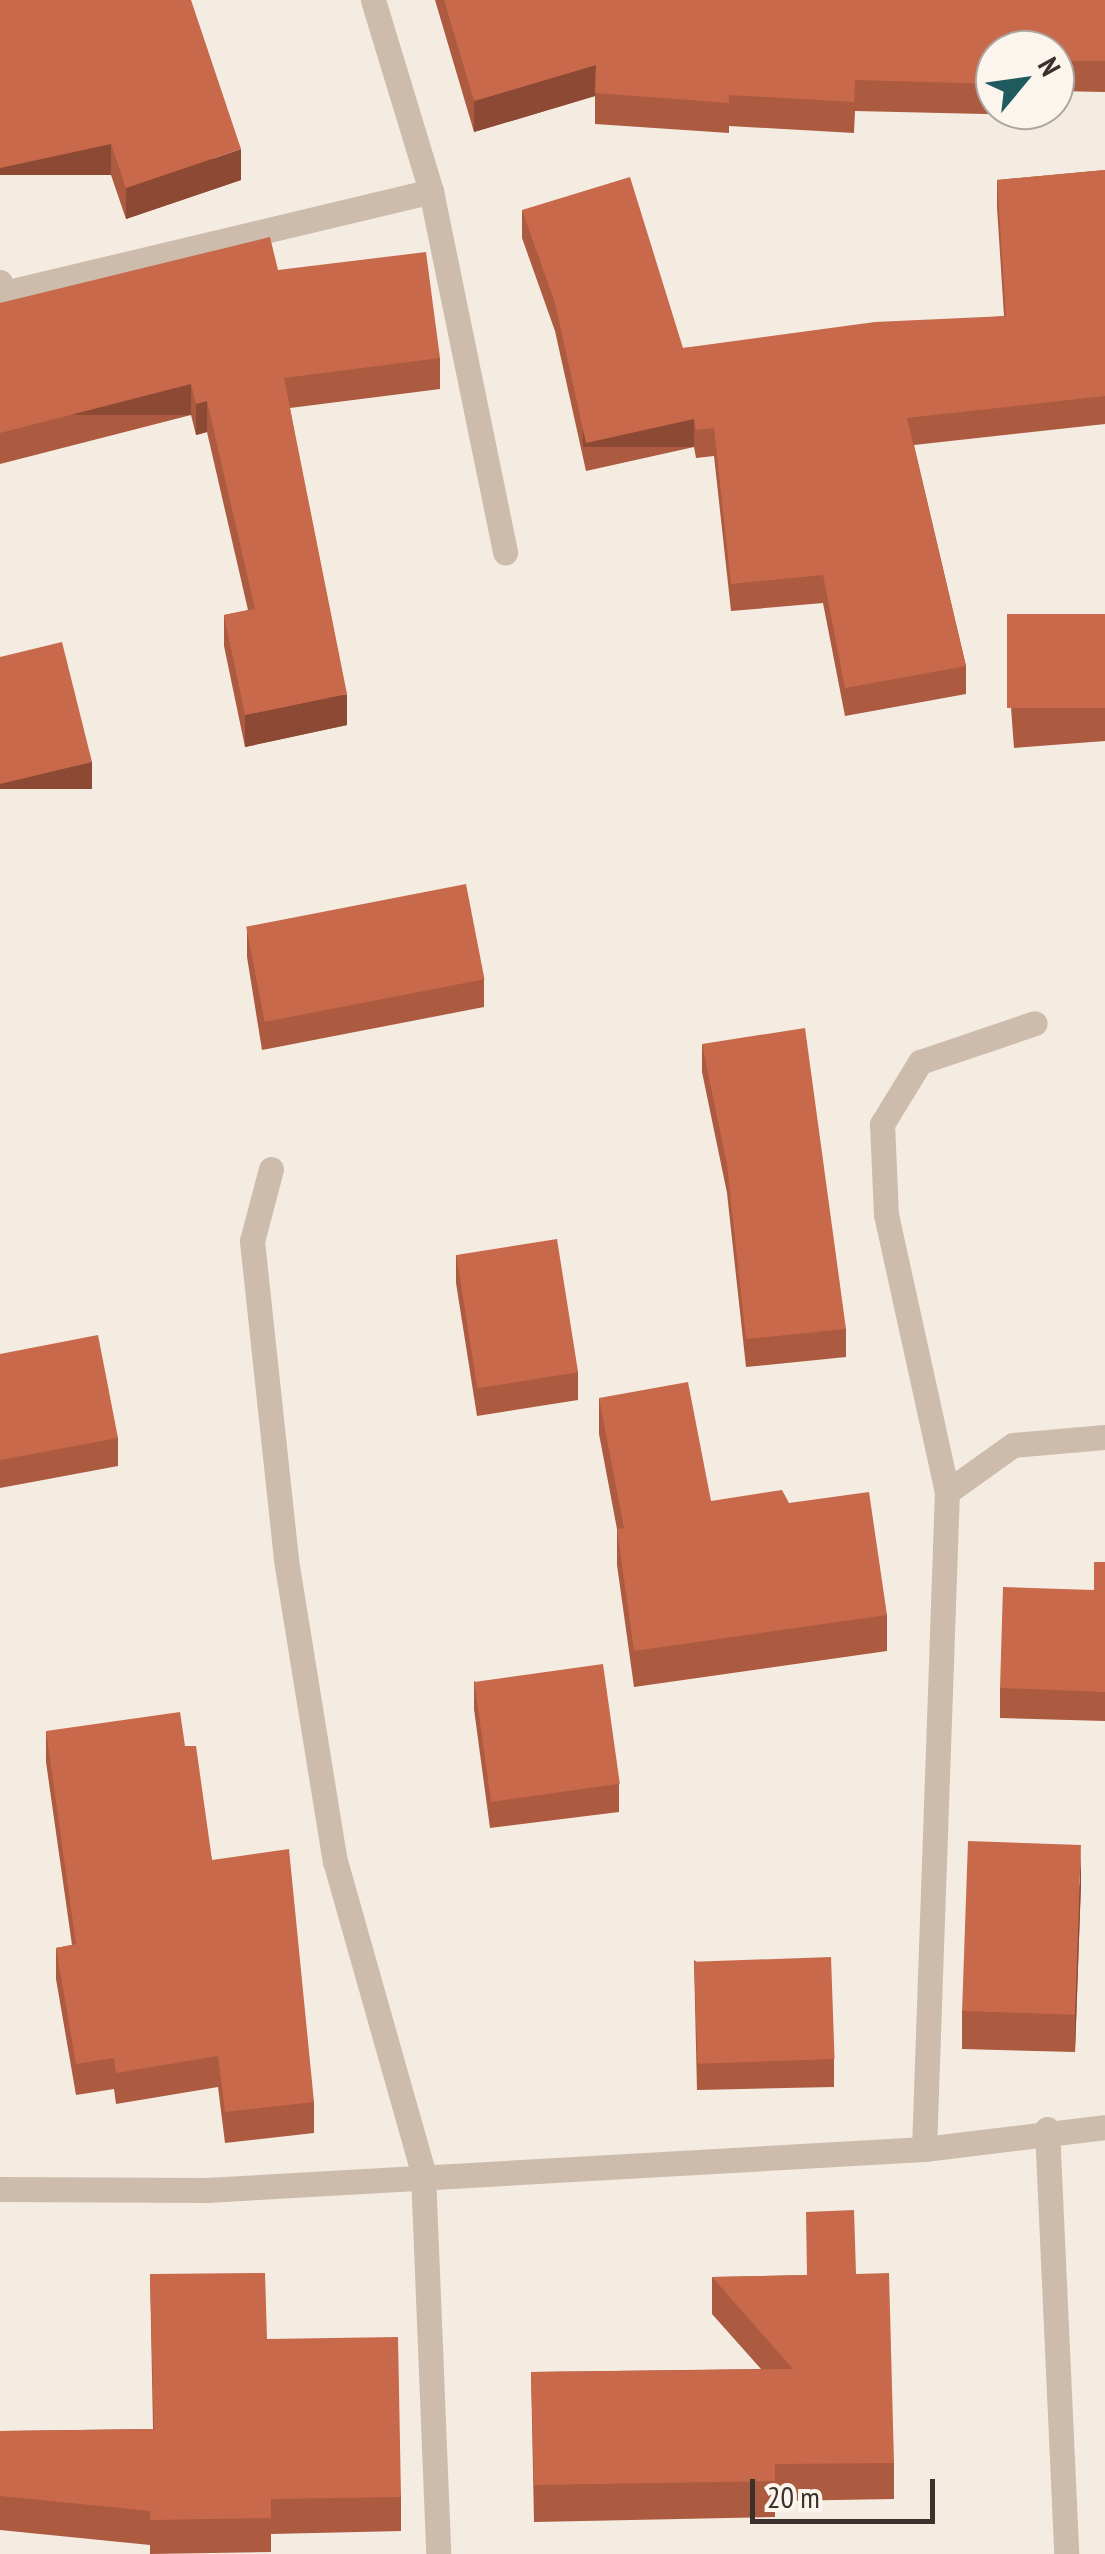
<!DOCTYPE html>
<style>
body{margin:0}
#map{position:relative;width:1105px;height:2554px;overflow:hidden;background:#f4ebe1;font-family:"PT Sans Narrow",sans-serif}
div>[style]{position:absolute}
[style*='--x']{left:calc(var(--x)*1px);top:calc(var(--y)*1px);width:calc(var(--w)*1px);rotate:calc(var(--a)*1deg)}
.minor>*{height:25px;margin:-12.5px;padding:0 12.5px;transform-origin:12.5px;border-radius:12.5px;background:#cdbbac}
.wall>*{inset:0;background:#ac5a40}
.shaded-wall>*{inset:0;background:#8c4a34;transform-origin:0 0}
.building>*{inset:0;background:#c8694b;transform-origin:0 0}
span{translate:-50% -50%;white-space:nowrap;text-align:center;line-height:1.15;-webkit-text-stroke:9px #fbf5ee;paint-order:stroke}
.north{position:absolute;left:975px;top:30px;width:100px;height:100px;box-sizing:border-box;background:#fbf5ee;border:2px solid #aea6a0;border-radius:50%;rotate:61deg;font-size:28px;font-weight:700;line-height:40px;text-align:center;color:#3b302b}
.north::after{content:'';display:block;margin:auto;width:35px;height:45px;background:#1f5a5e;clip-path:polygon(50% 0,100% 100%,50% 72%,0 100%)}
.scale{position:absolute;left:750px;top:2479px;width:185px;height:45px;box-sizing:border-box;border:5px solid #3b302b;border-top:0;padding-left:12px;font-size:30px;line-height:35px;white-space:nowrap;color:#3b302b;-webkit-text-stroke:8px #fbf5ee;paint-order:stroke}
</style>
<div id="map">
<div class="minor">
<i style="--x:373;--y:0;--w:200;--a:73.1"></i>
<i style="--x:431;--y:191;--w:369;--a:78.4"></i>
<i style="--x:0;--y:282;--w:12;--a:70"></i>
<i style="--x:4;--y:293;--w:439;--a:-13.4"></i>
<i style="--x:271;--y:1169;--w:74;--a:104.8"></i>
<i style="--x:252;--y:1241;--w:321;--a:83.9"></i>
<i style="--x:286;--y:1560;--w:305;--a:80.8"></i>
<i style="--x:335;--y:1861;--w:324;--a:74.2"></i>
<i style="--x:423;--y:2173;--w:381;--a:87.7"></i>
<i style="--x:947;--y:1492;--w:284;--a:-102.4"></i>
<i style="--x:886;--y:1215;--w:91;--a:-92.5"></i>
<i style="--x:882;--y:1124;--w:73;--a:-58.5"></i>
<i style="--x:920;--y:1062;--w:121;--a:-18.7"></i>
<i style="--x:1047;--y:2129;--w:425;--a:87.4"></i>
<i style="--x:924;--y:2149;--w:657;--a:-88"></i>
<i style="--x:947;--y:1492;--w:81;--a:-35.5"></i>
<i style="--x:1013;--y:1445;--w:92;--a:-5"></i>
<i style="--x:0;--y:2189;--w:206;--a:0.3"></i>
<i style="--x:206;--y:2190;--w:719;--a:-3.27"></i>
<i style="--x:924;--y:2149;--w:182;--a:-6.9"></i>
</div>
<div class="wall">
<i style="clip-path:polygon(0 0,241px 180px,126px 219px,111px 175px)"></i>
<i style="clip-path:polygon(435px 0,1105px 0,1105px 92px,1055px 91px,1055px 50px,995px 50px,995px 110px,1033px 110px,1032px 115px,855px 111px,854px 133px,729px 126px,729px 133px,595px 124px,595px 96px,474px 132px)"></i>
<i style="clip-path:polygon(1105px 170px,1105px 424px,914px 445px,966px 666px,966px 694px,845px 716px,823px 603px,731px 611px,714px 456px,696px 458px,694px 447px,586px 471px,555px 331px,522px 238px,522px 210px,683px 348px,1004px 316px,997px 207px,997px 180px)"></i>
<i style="clip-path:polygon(278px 270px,440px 358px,440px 389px,290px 408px,347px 725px,245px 747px,224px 646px,224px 615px,248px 610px,207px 432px,196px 435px,191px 415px,0 464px,0 303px)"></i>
<i style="clip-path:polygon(1105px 614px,1105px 741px,1014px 748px,1007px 654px,1007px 621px)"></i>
<i style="clip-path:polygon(247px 929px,484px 979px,484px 1007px,262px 1050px,247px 957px)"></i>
<i style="clip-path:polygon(702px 1044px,846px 1329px,846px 1357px,746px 1367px,727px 1193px,702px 1072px)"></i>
<i style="clip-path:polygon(456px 1255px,578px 1372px,578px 1400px,477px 1416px,456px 1283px)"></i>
<i style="clip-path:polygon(0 1354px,118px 1438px,118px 1466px,0 1488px)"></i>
<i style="clip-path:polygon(599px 1398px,711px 1501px,789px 1503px,887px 1615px,887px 1651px,634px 1687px,617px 1565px,617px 1529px,599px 1434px)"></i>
<i style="clip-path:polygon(1105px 1562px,1105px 1721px,1000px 1718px,1000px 1688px,1094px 1590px)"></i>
<i style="clip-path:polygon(474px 1681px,619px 1784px,619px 1812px,490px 1828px,474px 1709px)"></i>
<i style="clip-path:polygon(46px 1731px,185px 1746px,212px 1860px,314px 2102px,314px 2133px,225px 2143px,218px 2087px,116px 2104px,114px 2089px,76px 2095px,56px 1979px,56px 1948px,72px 1945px,46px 1762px)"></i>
<i style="clip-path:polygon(1081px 1883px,1075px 2052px,962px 2049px,962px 2011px)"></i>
<i style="clip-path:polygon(694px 1960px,834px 2059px,834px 2087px,697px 2090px)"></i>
<i style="clip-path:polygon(150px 2274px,267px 2339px,401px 2497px,401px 2531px,271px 2534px,271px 2552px,150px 2554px,150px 2545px,0 2530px,0 2431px,153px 2429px)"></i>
<i style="clip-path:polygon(856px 2274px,894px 2463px,894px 2499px,775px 2501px,775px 2517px,534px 2522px,531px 2372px,761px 2369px,712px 2314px,712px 2277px)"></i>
</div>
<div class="shaded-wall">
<i style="clip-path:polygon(596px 65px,595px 96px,474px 132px,474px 101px)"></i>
<i style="left:111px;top:144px;width:31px;height:114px;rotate:90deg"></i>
<i style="clip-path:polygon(241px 149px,241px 180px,126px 219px,126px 188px)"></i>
<i style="left:191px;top:384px;width:31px;height:197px;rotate:90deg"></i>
<i style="clip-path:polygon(207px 401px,207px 432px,196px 435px,196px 404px)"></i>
<i style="left:694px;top:419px;width:28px;height:111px;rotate:90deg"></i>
<i style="clip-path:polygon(347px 694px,347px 725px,245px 747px,245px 715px)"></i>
<i style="left:92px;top:762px;width:27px;height:95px;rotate:90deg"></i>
<i style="clip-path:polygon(1081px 1845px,1081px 1883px,1075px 2052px,1075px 2015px)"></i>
</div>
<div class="building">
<i style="clip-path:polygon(0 0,191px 0,241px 149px,126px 188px,111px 144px,0 168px)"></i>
<i style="clip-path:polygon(444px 0,1105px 0,1105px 61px,1055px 61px,1055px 50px,995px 50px,995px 84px,855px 80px,854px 102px,729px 95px,729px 103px,595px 93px,596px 65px,474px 101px)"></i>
<i style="clip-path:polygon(1105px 170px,1105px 396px,907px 418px,966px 666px,845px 688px,823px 575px,731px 584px,714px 428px,696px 430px,694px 419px,586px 443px,555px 303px,522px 210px,630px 177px,683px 348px,875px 322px,1006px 316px,997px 180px)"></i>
<i style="clip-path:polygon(270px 237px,278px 270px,426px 252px,440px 358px,284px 378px,347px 694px,245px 715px,224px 615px,255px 609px,207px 401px,196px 404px,191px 384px,0 433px,0 303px)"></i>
<i style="left:1105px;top:614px;width:94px;height:98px;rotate:90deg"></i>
<i style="clip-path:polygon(62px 642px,92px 762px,0 784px,0 657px)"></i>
<i style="left:466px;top:884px;width:97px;height:224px;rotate:79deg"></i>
<i style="clip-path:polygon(805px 1028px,846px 1329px,746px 1339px,727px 1165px,702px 1044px)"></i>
<i style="left:557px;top:1239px;width:135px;height:102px;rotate:81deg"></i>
<i style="clip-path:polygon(98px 1335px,118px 1438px,0 1460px,0 1354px)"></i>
<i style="clip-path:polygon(688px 1382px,711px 1501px,782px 1490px,789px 1503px,869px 1492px,887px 1615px,634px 1651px,617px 1529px,624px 1528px,599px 1398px)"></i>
<i style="clip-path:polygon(1094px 1562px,1105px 1562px,1105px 1692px,1000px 1688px,1003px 1587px,1094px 1590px)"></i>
<i style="left:603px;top:1664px;width:121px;height:130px;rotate:82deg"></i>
<i style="clip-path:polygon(180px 1712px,185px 1746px,196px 1746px,212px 1860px,289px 1849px,314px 2102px,225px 2112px,218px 2056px,116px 2073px,114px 2058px,76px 2064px,56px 1948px,76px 1944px,46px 1731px)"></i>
<i style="left:968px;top:1841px;width:113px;height:170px;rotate:2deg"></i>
<i style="left:831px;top:1957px;width:102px;height:137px;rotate:88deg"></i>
<i style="clip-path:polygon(854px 2210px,856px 2274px,889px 2273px,894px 2463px,775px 2464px,775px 2481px,534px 2485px,531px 2372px,793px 2369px,712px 2277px,807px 2275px,806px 2212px)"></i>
<i style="clip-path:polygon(265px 2273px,267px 2339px,398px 2337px,401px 2497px,271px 2499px,271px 2518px,150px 2520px,150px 2511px,0 2496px,0 2431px,154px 2429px,150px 2274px)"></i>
</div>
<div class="north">N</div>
<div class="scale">20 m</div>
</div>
